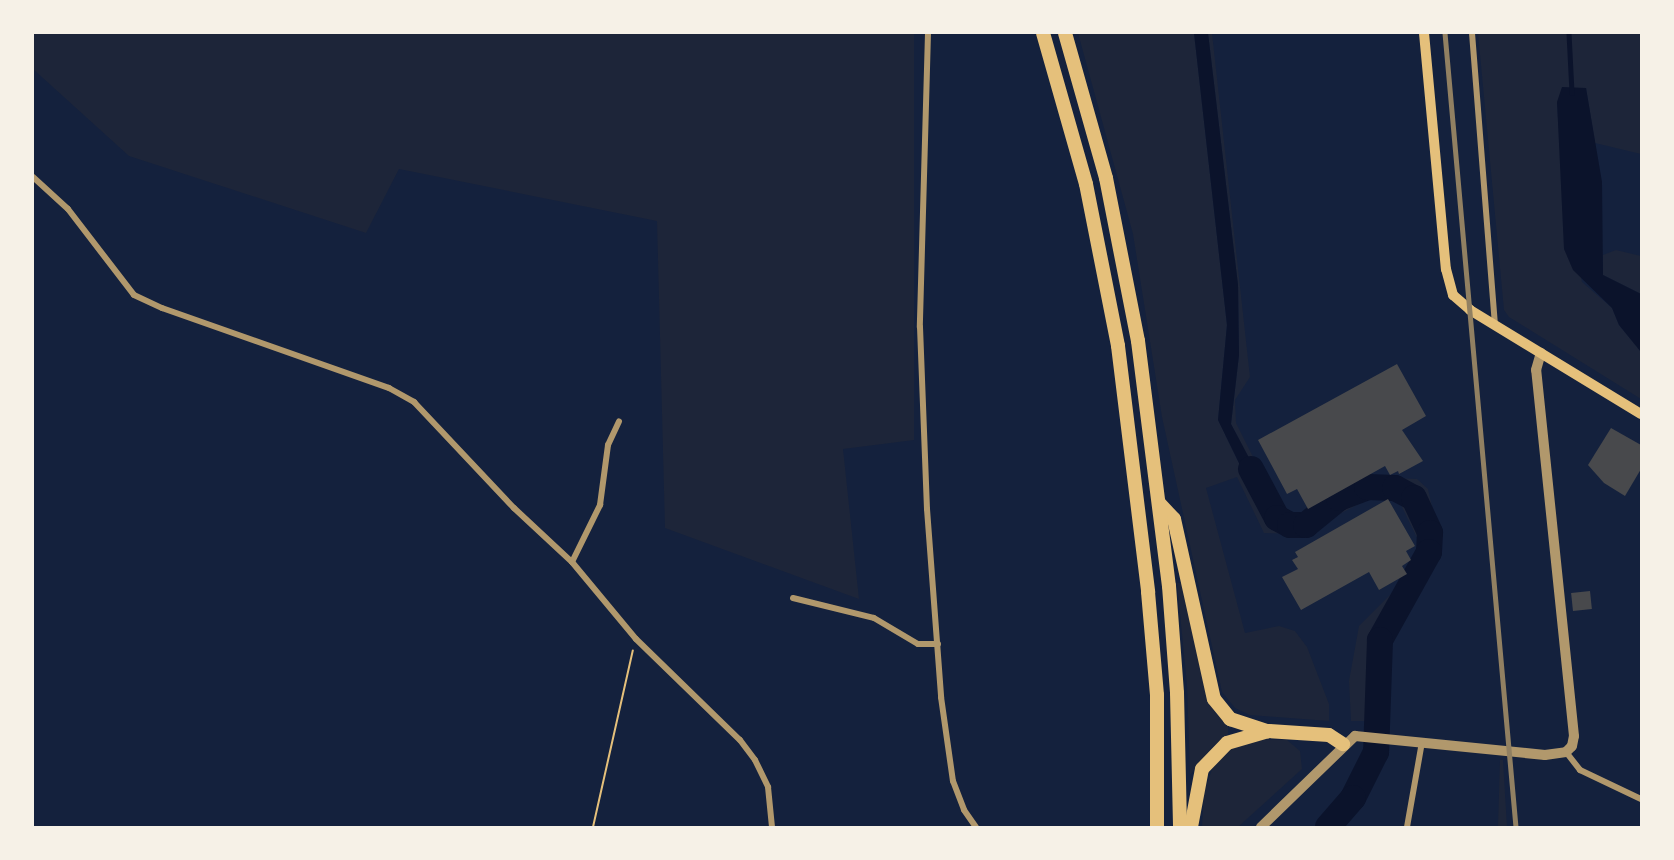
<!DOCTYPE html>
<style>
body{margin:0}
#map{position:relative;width:1674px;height:860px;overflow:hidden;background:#14213d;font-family:"Archivo Narrow",sans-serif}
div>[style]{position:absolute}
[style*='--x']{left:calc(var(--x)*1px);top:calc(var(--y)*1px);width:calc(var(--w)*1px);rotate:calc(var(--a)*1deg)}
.green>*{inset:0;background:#1d2539}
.water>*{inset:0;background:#0b132b}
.stream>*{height:4.5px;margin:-2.25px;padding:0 2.25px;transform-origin:2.25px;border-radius:2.25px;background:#0b132b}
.river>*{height:26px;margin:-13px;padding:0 13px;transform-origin:13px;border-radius:13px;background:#0b132b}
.building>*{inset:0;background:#48494c;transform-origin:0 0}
.path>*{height:2px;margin:-1px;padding:0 1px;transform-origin:1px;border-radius:1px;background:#e5c07b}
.minor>*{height:6px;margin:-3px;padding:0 3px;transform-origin:3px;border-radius:3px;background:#b1986c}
.tertiary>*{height:10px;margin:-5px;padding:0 5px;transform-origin:5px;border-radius:5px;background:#b1986c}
.secondary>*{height:10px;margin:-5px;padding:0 5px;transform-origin:5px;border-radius:5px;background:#e5c07b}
.trunk>*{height:14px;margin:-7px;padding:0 7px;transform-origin:7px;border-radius:7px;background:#e5c07b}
.rail>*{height:4.5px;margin:-2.25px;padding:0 2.25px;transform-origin:2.25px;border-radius:2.25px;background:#918062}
span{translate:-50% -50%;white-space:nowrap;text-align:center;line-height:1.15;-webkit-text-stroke:6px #f6f1e7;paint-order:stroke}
.frame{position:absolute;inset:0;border:34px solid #f6f1e7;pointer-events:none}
</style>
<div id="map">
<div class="green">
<i style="clip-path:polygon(33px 33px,914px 33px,914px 440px,843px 449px,859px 599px,665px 528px,657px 221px,399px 169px,366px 233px,129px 156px,33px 69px)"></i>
<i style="clip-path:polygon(1078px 33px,1194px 33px,1227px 325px,1218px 420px,1256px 498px,1243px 447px,1231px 424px,1239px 355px,1238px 285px,1208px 33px,1212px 33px,1250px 377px,1235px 400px,1236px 423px,1269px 489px,1295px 517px,1375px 477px,1417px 479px,1428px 489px,1438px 533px,1434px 553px,1392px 633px,1389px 721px,1351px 721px,1349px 681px,1359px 626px,1409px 576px,1420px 544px,1401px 505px,1389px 494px,1373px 497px,1300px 534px,1264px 533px,1237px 477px,1206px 488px,1245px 633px,1279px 626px,1295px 631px,1307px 647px,1329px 704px,1329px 721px,1250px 715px,1235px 708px,1222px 692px,1162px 417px,1133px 234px)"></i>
<i style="clip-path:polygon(1478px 33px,1641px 33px,1641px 154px,1595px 143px,1586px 88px,1557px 102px,1562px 180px,1582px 282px,1612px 308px,1619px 325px,1641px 352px,1641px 399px,1509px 317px,1504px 310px)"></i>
<i style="clip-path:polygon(1616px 250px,1641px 256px,1641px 294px,1603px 275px,1603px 255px)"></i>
<i style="clip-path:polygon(1177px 583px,1183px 583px,1207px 696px,1215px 713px,1228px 724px,1228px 734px,1212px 747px,1190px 775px,1187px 685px)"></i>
<i style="clip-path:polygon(1250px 739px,1287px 740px,1300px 751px,1302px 769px,1238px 827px,1202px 827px,1204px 792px,1215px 761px,1224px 751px)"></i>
<i style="clip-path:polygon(1500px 760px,1503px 760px,1507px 827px,1498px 827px)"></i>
</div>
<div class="water">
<i style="clip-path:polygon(1194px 33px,1208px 33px,1238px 285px,1239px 355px,1231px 424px,1270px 497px,1256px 498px,1218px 420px,1227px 325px)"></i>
<i style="clip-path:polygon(1562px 87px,1586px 88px,1602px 182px,1603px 275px,1641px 294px,1641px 352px,1619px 325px,1612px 308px,1573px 270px,1564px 249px,1557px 102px)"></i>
<i style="clip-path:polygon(1372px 745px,1382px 746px,1382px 753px,1359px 801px,1337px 827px,1317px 827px,1357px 784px,1369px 761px)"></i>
</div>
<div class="stream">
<i style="--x:1569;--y:33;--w:60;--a:87.1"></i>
</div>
<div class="river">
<i style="--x:1251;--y:469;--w:55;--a:62"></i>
<i style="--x:1277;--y:518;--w:15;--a:28"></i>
<i style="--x:1290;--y:525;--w:16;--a:0"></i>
<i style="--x:1306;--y:525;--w:43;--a:-39.3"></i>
<i style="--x:1339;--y:498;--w:30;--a:-21"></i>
<i style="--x:1367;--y:487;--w:28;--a:2"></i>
<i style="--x:1395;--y:488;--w:21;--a:28"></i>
<i style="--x:1414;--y:498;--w:38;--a:65"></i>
<i style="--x:1430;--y:533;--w:19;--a:93"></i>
<i style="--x:1429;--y:552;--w:101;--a:119.1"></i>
<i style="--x:1380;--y:640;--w:112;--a:92"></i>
<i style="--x:1376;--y:752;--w:51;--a:116.6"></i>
<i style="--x:1353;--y:798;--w:38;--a:131"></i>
</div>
<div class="building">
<i style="clip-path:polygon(1397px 364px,1426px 416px,1402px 430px,1423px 461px,1399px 474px,1398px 471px,1390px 475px,1385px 466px,1308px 509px,1297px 489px,1287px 494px,1258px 440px)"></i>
<i style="clip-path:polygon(1611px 428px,1641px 445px,1641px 469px,1625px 496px,1604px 483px,1588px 465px)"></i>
<i style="clip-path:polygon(1388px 499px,1415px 546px,1406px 551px,1411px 560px,1402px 566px,1407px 574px,1379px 590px,1369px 572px,1301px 610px,1282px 577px,1298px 569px,1292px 560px,1298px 557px,1295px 552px)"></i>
<i style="left:1590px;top:591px;width:18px;height:19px;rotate:84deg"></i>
</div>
<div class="path">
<i style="--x:593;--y:827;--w:181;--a:-77.3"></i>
</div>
<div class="minor">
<i style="--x:928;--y:33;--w:294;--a:91.6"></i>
<i style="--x:920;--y:327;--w:182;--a:87.8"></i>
<i style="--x:927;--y:509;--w:189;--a:85.7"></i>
<i style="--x:941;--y:697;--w:85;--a:81.9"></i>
<i style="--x:953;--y:781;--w:31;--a:69"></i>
<i style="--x:964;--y:810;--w:21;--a:55"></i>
<i style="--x:1472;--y:33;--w:293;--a:85.5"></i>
<i style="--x:33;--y:177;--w:47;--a:42.4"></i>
<i style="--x:68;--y:209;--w:108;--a:52.5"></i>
<i style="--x:134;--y:295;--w:31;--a:25"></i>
<i style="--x:162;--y:308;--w:241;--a:19.4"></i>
<i style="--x:389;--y:388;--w:29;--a:29"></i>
<i style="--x:414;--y:402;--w:146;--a:46.7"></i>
<i style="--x:514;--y:508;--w:79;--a:43"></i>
<i style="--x:572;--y:562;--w:100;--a:50.3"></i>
<i style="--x:636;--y:639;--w:145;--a:44.2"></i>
<i style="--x:740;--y:740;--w:25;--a:53"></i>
<i style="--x:755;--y:760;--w:30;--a:64"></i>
<i style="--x:768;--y:787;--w:40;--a:84.3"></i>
<i style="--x:572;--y:562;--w:64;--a:-63.8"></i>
<i style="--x:600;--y:505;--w:61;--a:-82.4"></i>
<i style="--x:608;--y:445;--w:26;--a:-65"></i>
<i style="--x:793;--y:598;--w:83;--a:13.9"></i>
<i style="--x:874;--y:618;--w:51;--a:30.6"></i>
<i style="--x:918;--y:644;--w:20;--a:0"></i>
<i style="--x:1566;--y:752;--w:23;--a:52"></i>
<i style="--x:1580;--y:770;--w:68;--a:25.4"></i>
<i style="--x:1407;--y:827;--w:86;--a:-80"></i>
</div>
<div class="tertiary">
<i style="--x:1261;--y:827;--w:131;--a:-44.1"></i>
<i style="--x:1355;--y:736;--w:191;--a:5.7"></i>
<i style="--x:1545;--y:755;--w:21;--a:-8"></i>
<i style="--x:1566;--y:752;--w:8;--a:-45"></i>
<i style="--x:1572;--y:746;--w:10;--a:-79"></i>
<i style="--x:1574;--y:736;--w:368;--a:-95.9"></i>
<i style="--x:1536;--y:370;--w:18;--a:-74"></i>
</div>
<div class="secondary">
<i style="--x:1424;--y:33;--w:237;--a:84.7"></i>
<i style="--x:1446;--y:269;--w:27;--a:75"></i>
<i style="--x:1453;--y:295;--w:23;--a:41"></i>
<i style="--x:1470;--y:310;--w:200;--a:31.3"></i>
</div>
<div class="trunk">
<i style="--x:1043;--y:33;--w:157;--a:74.1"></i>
<i style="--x:1086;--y:184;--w:165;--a:78.8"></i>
<i style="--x:1118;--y:346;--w:248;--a:83"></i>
<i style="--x:1148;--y:592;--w:103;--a:85"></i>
<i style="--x:1157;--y:695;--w:132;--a:90"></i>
<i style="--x:1065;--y:33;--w:151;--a:74.2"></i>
<i style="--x:1106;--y:178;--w:166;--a:78.9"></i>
<i style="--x:1138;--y:341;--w:247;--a:82.8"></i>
<i style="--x:1169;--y:586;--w:107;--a:85.7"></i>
<i style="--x:1177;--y:693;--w:134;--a:88.7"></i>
<i style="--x:1159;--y:503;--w:22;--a:47"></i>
<i style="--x:1174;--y:519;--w:184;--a:77.5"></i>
<i style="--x:1214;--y:699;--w:26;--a:51"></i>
<i style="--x:1230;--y:719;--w:40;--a:18"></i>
<i style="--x:1191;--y:827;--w:59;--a:-79.3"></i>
<i style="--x:1202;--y:769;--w:36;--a:-46"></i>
<i style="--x:1227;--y:743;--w:43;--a:-16.3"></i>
<i style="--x:1268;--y:731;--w:61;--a:3.8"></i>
<i style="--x:1329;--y:735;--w:17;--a:33"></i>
</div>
<div class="rail">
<i style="--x:1445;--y:33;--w:797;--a:84.89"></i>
</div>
<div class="frame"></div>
</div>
